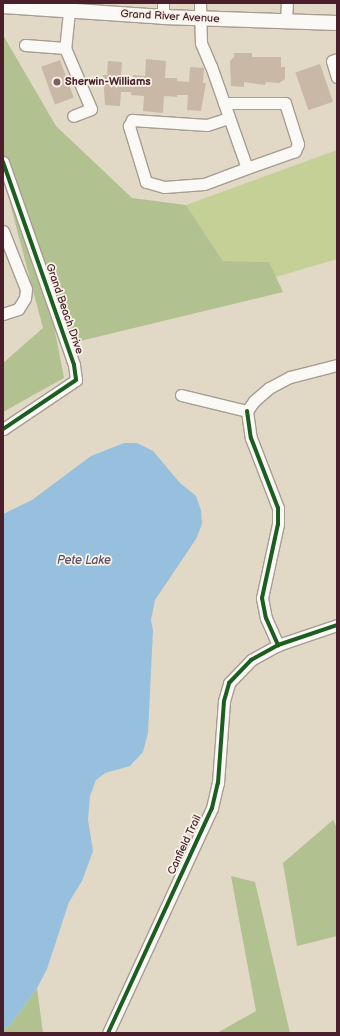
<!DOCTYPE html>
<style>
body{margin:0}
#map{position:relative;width:340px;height:1036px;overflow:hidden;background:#e1d8c5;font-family:"Balsamiq Sans",sans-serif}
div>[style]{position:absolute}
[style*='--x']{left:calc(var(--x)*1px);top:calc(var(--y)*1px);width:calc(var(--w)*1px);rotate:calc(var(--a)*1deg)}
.green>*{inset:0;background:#c5d097}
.forest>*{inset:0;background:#b1c18f}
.water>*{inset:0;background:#97c0df}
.building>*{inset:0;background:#cab8a7;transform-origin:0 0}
.roads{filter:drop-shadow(1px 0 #a79c92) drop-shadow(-1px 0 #a79c92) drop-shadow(0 1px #a79c92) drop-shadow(0 -1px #a79c92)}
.minor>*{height:11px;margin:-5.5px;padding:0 5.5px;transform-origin:5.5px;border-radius:5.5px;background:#faf9f6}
.major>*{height:14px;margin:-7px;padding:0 7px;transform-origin:7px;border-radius:7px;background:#faf9f6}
.cycleway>*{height:4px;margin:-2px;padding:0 2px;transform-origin:2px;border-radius:2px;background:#1b5e20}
.dots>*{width:11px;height:11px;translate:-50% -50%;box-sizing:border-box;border:2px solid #f7f3e8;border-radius:50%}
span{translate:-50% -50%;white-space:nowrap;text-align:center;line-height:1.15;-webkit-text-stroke:3.5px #f7f3e8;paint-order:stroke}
.street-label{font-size:11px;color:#4a1f2b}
.poi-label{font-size:11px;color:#4a1f2b;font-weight:700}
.left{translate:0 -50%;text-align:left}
.water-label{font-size:12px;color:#584c64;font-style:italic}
.frame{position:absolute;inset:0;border:4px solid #4a1f2b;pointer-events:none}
</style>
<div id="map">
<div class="green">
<i style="clip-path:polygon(337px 150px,337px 259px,276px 277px,268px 262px,223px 261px,186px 205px)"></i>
</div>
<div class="forest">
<i style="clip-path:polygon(3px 35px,56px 126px,132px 198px,186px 205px,223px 261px,269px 262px,283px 292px,76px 342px,65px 319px,53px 321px,64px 378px,3px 412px,3px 363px,43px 328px,3px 177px)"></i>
<i style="clip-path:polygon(333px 820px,337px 828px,337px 936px,297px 946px,283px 863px)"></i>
<i style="clip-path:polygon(231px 876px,255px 882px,290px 1033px,217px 1033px,256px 1011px)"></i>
<i style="clip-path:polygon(37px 988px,43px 1033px,3px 1033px,3px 1030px,11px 1024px)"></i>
</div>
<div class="water">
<i style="clip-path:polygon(124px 443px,137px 443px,153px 451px,180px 483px,196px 496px,201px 510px,202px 524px,196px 539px,155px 600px,151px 620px,153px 630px,148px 733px,143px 752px,130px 766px,105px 773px,96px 780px,90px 796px,88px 820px,93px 851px,82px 881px,69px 902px,47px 969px,37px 988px,11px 1024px,3px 1030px,3px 514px,32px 500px,91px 456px)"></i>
</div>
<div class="building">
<i style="clip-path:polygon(234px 53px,252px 53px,252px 57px,281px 57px,281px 67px,285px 67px,285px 79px,279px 83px,266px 82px,265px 85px,244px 82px,244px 87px,231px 86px,230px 61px,234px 57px)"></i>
<i style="clip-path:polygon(146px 59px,166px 61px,165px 78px,177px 78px,177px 81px,189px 82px,190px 67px,204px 68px,203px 83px,206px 83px,201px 111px,187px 110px,188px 95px,177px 95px,177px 97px,164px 96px,163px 113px,143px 111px,144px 96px,131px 95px,131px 92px,121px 92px,120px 106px,105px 105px,103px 75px,107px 75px,108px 61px,122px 62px,121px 77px,133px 78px,133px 75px,145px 76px)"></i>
<i style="left:60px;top:60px;width:40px;height:20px;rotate:70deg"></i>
<i style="left:320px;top:64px;width:40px;height:26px;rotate:71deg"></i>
</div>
<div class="roads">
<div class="minor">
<i style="--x:200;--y:3;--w:40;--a:88.6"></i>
<i style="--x:201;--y:43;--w:25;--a:67"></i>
<i style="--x:211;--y:66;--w:108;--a:70.6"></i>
<i style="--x:247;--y:168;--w:46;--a:159.6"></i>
<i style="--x:204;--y:184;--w:40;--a:175.7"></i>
<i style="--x:164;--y:187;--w:19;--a:-164"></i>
<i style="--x:146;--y:182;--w:59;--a:-106.9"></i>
<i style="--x:129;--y:126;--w:7;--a:-63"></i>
<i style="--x:132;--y:120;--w:75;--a:3.8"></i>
<i style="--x:207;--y:125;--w:23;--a:-18"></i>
<i style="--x:69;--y:12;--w:36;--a:96"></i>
<i style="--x:65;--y:48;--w:66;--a:66.9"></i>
<i style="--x:91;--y:109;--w:19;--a:159"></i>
<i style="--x:163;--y:17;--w:14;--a:-90"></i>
<i style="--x:286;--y:21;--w:18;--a:-87"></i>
<i style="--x:25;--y:45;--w:40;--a:4.3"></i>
<i style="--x:337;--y:59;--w:5;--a:158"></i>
<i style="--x:332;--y:61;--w:17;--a:73"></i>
<i style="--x:224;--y:103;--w:61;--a:0"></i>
<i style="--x:285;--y:103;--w:43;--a:72.4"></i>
<i style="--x:298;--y:144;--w:8;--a:113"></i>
<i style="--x:295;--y:151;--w:51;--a:160.5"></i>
<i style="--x:3;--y:162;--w:215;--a:70.7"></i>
<i style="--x:74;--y:365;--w:15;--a:82"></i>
<i style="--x:76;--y:380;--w:88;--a:146.1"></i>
<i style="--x:3;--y:231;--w:62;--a:68.4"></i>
<i style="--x:26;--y:289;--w:9;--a:96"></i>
<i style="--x:25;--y:298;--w:13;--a:122"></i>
<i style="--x:18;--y:309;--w:16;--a:162"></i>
<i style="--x:181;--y:395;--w:68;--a:13.6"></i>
<i style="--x:247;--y:411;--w:27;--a:82"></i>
<i style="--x:251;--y:438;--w:75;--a:68.9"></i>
<i style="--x:278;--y:508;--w:16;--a:90"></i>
<i style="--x:278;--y:524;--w:76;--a:102.2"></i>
<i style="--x:262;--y:598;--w:20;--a:79"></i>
<i style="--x:266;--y:618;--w:30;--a:66"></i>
<i style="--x:247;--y:411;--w:12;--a:-55"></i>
<i style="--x:254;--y:401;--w:20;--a:-41"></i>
<i style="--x:269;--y:388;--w:24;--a:-28"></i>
<i style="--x:290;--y:377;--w:49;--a:-14.3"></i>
<i style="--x:108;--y:1033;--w:248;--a:-65.2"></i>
<i style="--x:212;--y:808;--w:26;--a:-77"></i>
<i style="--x:218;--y:783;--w:82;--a:-85.8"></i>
<i style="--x:224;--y:701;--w:19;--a:-74"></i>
<i style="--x:229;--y:683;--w:32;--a:-46"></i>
<i style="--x:251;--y:660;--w:31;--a:-29"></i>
<i style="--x:278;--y:645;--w:62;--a:-18.7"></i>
</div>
<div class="major">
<i style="--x:3;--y:6;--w:160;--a:3.9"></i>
<i style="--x:163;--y:17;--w:174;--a:2"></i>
</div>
</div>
<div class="cycleway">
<i style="--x:3;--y:162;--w:215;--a:70.7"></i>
<i style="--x:74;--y:365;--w:15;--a:82"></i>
<i style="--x:76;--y:380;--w:88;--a:146.1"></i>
<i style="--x:247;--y:411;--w:27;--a:82"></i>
<i style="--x:251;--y:438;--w:75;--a:68.9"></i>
<i style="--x:278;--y:508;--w:16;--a:90"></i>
<i style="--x:278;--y:524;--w:76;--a:102.2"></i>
<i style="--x:262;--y:598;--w:20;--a:79"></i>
<i style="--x:266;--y:618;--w:30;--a:66"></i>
<i style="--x:108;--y:1033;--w:248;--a:-65.2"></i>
<i style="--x:212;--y:808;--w:26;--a:-77"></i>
<i style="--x:218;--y:783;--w:82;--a:-85.8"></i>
<i style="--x:224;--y:701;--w:19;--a:-74"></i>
<i style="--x:229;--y:683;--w:32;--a:-46"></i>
<i style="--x:251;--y:660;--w:31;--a:-29"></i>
<i style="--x:278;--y:645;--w:62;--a:-18.7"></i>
</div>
<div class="dots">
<i style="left:57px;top:82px;background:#7f6061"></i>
</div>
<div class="street-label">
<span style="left:170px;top:17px;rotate:3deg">Grand River Avenue</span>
<span style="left:64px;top:309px;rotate:71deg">Grand Beach Drive</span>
<span style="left:185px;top:845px;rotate:-65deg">Canfield Trail</span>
</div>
<div class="poi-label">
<span class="left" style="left:65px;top:82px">Sherwin-Williams</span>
</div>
<div class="water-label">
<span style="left:84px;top:561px">Pete Lake</span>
</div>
<div class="frame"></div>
</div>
